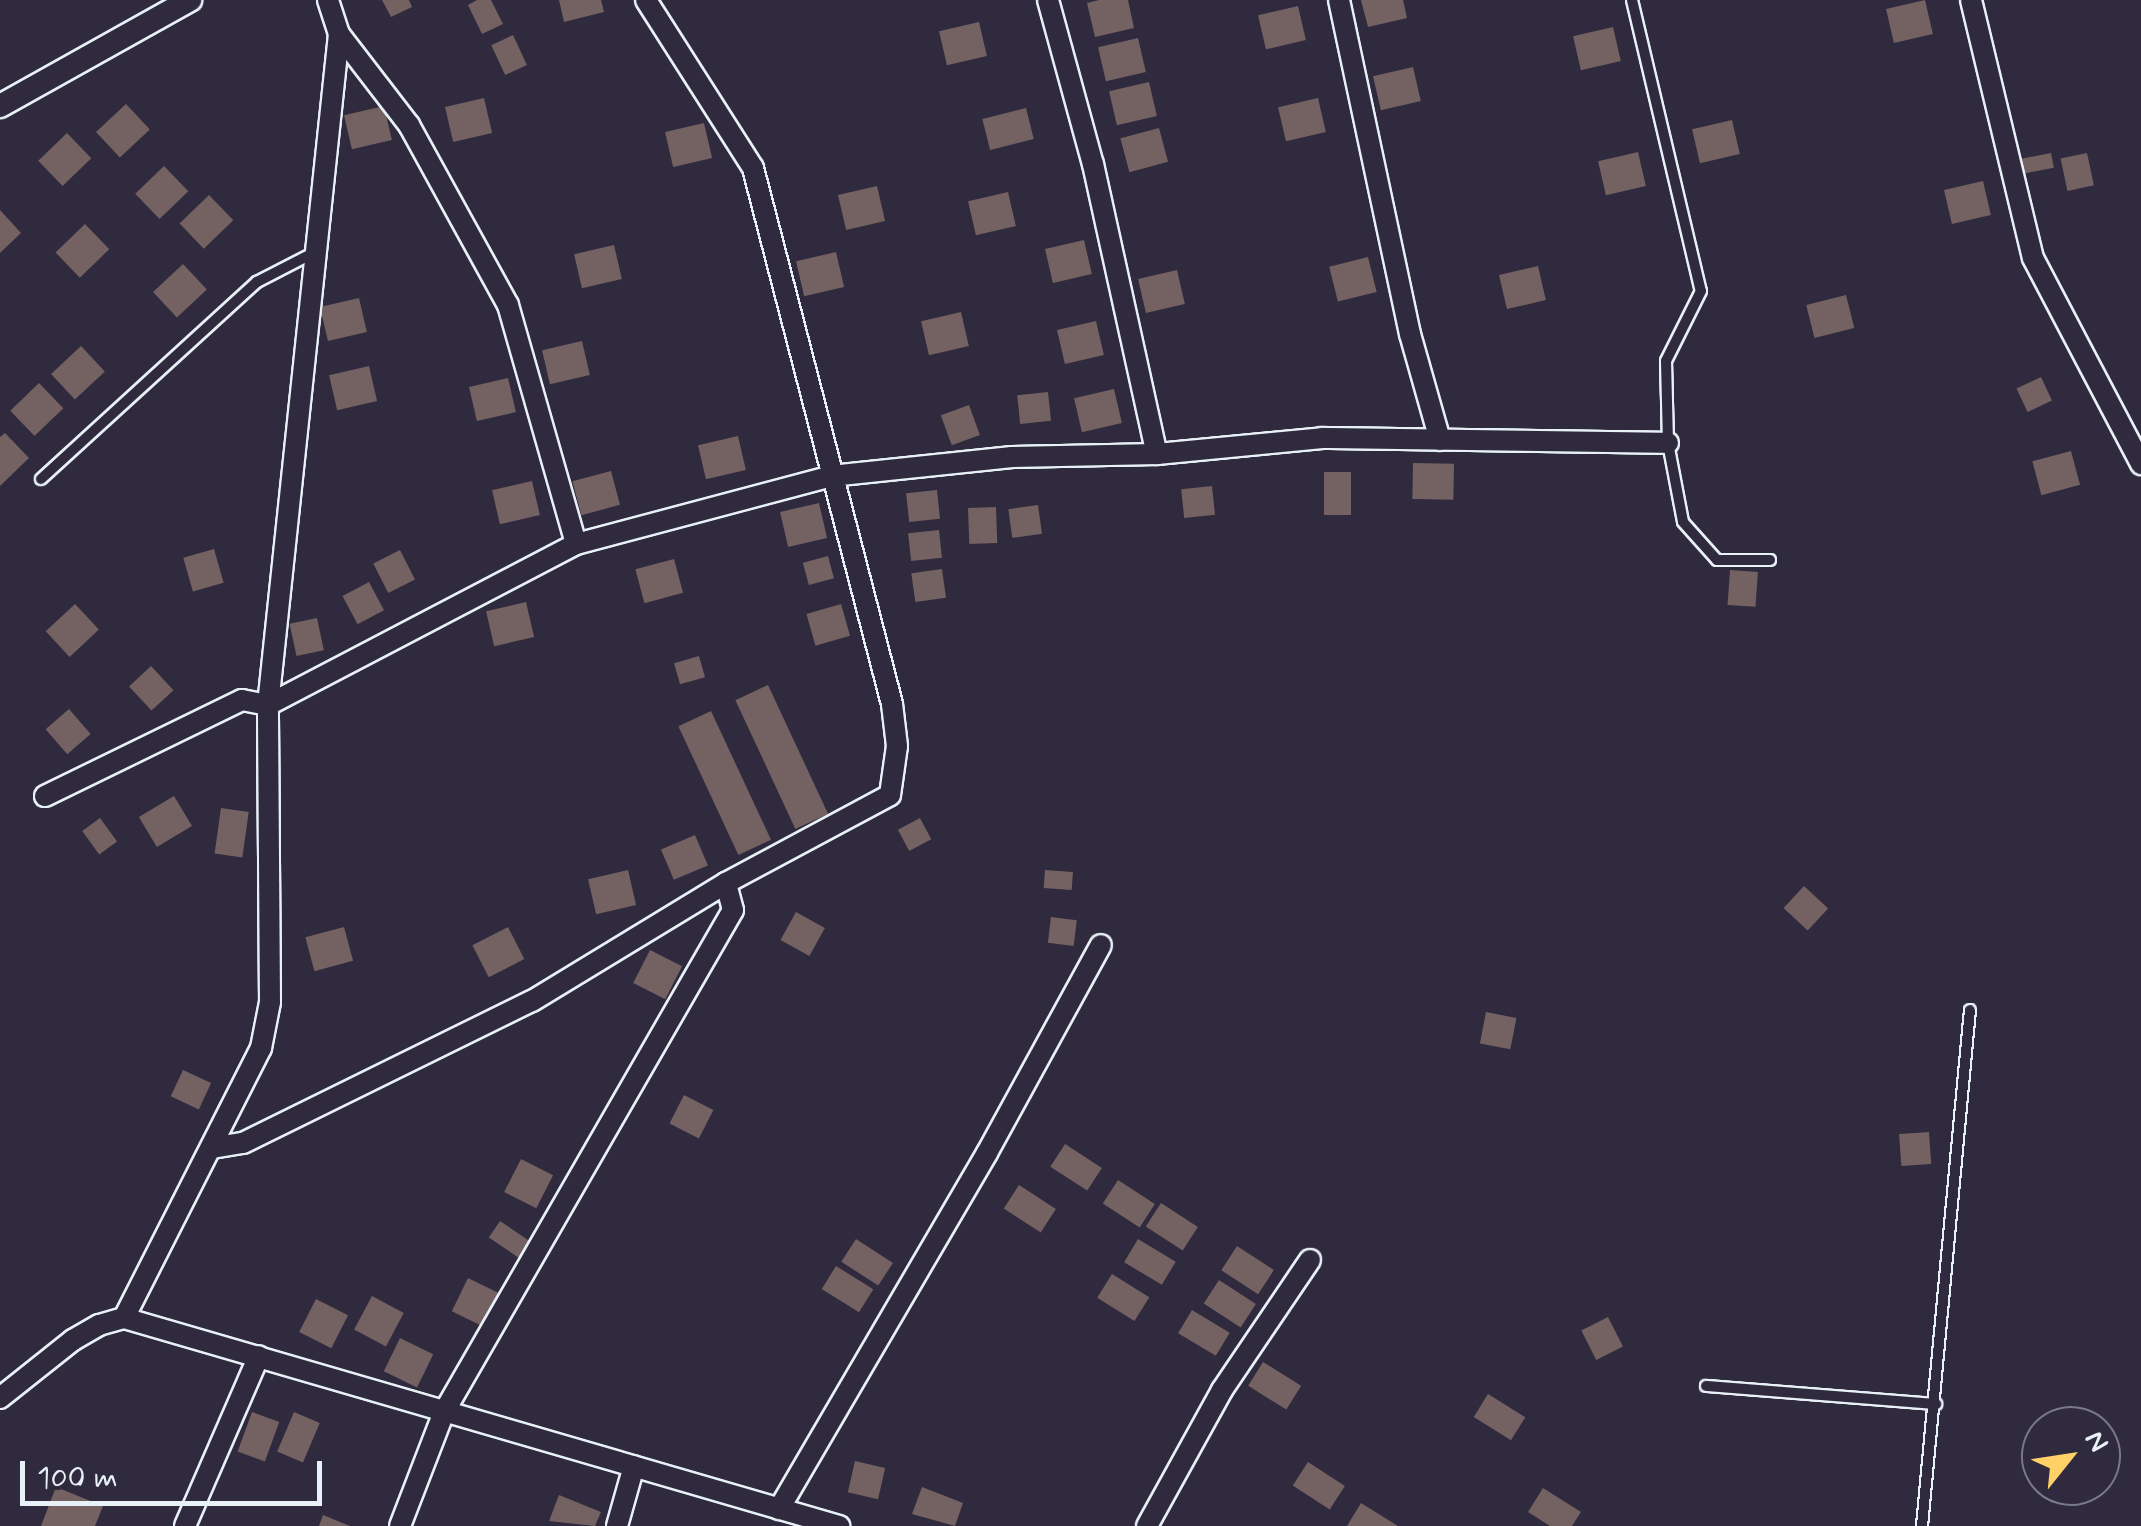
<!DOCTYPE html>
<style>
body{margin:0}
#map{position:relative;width:2141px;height:1526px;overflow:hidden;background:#2f2a3d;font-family:Mynerve,sans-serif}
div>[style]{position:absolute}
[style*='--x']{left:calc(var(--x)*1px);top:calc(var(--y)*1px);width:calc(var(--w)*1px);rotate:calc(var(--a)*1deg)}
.building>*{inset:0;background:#746161;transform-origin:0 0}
.roads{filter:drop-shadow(2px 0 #e8f1f8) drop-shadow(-2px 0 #e8f1f8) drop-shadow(0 2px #e8f1f8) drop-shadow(0 -2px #e8f1f8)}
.service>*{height:10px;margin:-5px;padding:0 5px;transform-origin:5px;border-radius:5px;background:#2f2a3d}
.minor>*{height:20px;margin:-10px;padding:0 10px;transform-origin:10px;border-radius:10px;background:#2f2a3d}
.tertiary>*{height:22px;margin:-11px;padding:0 11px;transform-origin:11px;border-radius:11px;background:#2f2a3d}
span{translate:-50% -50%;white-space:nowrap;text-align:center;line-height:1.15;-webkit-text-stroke:8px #2f2a3d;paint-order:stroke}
.north{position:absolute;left:2021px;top:1406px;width:100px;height:100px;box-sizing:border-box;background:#2f2a3d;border:2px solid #797a88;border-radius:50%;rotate:60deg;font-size:28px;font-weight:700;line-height:40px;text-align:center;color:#e8f1f8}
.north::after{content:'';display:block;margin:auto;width:35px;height:45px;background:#ffd166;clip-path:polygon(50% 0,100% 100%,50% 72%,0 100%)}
.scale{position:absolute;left:20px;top:1461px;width:302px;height:45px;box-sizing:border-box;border:5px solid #e8f1f8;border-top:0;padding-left:12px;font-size:30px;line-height:35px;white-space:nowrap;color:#e8f1f8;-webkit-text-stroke:8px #2f2a3d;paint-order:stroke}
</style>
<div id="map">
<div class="building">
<i style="clip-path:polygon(382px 0,409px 0,412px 7px,391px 17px)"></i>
<i style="clip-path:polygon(477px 0,491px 0,503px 24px,482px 34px,468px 5px)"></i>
<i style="clip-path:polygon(559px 0,601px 0,604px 12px,564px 22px)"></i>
<i style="clip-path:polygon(1099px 0,1128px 0,1134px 28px,1095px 37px,1087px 3px)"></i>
<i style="clip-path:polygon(1361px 0,1403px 0,1407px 18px,1368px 27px)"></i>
<i style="left:1925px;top:0;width:35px;height:40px;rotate:77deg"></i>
<i style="left:1298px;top:6px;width:35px;height:41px;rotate:77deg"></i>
<i style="left:979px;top:22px;width:35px;height:41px;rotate:77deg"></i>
<i style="left:1613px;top:27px;width:35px;height:41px;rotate:77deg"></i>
<i style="left:513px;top:35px;width:33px;height:24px;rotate:65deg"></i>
<i style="left:1138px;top:38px;width:35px;height:41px;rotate:77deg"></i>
<i style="left:1413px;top:67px;width:35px;height:41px;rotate:77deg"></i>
<i style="left:1149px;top:82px;width:35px;height:41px;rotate:77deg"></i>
<i style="left:484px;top:98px;width:36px;height:40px;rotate:77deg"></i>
<i style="left:1318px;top:98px;width:35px;height:41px;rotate:77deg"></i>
<i style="left:126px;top:104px;width:35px;height:41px;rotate:47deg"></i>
<i style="left:384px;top:106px;width:35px;height:41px;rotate:77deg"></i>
<i style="left:1026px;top:108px;width:32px;height:45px;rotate:76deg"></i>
<i style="left:1732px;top:120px;width:35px;height:41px;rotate:77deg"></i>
<i style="left:704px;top:123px;width:36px;height:40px;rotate:77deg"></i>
<i style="left:1159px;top:128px;width:35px;height:40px;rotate:75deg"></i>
<i style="left:67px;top:133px;width:35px;height:40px;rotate:46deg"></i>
<i style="left:1638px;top:152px;width:35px;height:41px;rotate:77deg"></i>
<i style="left:2051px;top:153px;width:15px;height:33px;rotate:79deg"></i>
<i style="left:2087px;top:153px;width:33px;height:27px;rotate:78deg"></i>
<i style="left:164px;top:166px;width:35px;height:40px;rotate:46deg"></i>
<i style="left:1983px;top:181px;width:35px;height:40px;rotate:77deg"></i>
<i style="left:877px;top:186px;width:36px;height:40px;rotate:77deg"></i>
<i style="left:1008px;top:192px;width:35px;height:41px;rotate:77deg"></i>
<i style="left:209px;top:195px;width:35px;height:41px;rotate:46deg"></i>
<i style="clip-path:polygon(0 210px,21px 233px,0 253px)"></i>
<i style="left:85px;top:224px;width:35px;height:41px;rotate:46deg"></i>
<i style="left:1084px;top:240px;width:35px;height:40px;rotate:77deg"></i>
<i style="left:614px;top:245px;width:35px;height:41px;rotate:77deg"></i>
<i style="left:836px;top:252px;width:36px;height:41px;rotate:77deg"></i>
<i style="left:1368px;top:257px;width:36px;height:40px;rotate:76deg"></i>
<i style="left:183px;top:264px;width:35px;height:41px;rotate:47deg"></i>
<i style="left:1538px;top:266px;width:35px;height:40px;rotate:77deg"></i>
<i style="left:1177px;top:270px;width:35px;height:40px;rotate:77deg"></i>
<i style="left:1846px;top:295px;width:34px;height:41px;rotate:76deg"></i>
<i style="left:359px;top:298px;width:35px;height:40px;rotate:77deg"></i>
<i style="left:961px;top:312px;width:35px;height:41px;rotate:77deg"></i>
<i style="left:1096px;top:321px;width:35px;height:40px;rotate:77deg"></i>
<i style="left:582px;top:341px;width:35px;height:41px;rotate:77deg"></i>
<i style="left:81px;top:346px;width:35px;height:41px;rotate:47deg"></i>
<i style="left:369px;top:366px;width:36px;height:41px;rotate:77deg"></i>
<i style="left:2041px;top:377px;width:26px;height:27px;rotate:65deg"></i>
<i style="left:508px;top:378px;width:35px;height:40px;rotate:77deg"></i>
<i style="left:39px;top:383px;width:35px;height:40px;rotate:46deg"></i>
<i style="left:1114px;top:389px;width:35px;height:41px;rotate:77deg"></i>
<i style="left:1048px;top:392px;width:29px;height:31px;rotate:84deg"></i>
<i style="left:969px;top:405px;width:32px;height:30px;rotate:70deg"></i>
<i style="clip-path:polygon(5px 433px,29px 458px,0 486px,0 437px)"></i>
<i style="left:738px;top:436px;width:35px;height:41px;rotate:77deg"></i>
<i style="left:2071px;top:451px;width:35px;height:40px;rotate:75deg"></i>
<i style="left:1413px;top:463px;width:41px;height:36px;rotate:1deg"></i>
<i style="left:611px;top:471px;width:35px;height:40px;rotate:75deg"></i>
<i style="left:1324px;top:472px;width:27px;height:43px"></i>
<i style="left:532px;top:481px;width:35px;height:41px;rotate:77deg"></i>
<i style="left:1212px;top:486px;width:29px;height:31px;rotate:84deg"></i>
<i style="left:937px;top:490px;width:29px;height:31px;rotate:84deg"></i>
<i style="left:819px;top:503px;width:36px;height:40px;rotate:77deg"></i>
<i style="left:1038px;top:505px;width:29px;height:30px;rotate:82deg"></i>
<i style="left:996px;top:507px;width:36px;height:28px;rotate:88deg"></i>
<i style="left:939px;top:530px;width:28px;height:31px;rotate:84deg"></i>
<i style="left:214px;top:549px;width:35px;height:32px;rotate:74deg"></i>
<i style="left:400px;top:550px;width:33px;height:30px;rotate:63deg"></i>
<i style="left:828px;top:556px;width:23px;height:26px;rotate:75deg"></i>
<i style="left:674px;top:559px;width:35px;height:40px;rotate:75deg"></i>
<i style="left:942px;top:569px;width:29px;height:31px;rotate:82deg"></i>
<i style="left:1730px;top:570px;width:28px;height:35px;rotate:4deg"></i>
<i style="left:369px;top:582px;width:32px;height:30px;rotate:62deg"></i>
<i style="left:526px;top:602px;width:36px;height:41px;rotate:77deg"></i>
<i style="left:75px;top:604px;width:35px;height:40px;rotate:47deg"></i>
<i style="left:841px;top:604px;width:33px;height:36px;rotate:74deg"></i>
<i style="left:317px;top:618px;width:33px;height:28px;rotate:78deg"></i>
<i style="left:699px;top:656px;width:22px;height:26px;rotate:74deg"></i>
<i style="left:151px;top:666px;width:33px;height:30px;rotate:47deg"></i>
<i style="left:768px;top:685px;width:142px;height:36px;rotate:65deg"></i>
<i style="left:69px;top:709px;width:33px;height:31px;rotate:49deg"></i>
<i style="left:711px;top:711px;width:142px;height:36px;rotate:65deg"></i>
<i style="left:174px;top:796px;width:35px;height:41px;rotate:59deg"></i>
<i style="left:221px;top:808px;width:28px;height:46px;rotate:8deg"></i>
<i style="left:100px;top:818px;width:29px;height:22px;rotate:54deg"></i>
<i style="left:920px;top:818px;width:24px;height:25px;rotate:62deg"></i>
<i style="left:695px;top:835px;width:33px;height:37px;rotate:67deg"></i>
<i style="left:628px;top:870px;width:36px;height:41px;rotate:77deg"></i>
<i style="left:1045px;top:870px;width:28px;height:18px;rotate:4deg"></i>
<i style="left:1804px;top:886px;width:33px;height:30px;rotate:43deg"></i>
<i style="left:796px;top:912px;width:33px;height:32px;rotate:29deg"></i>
<i style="left:1051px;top:917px;width:26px;height:26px;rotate:7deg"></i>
<i style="left:344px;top:927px;width:35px;height:40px;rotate:75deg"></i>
<i style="left:508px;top:927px;width:36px;height:40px;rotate:63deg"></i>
<i style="left:650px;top:950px;width:36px;height:37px;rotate:27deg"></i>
<i style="left:1486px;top:1012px;width:31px;height:32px;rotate:11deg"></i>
<i style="left:183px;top:1070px;width:31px;height:29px;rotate:25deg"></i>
<i style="left:684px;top:1095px;width:33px;height:32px;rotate:27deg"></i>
<i style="left:1929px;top:1132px;width:32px;height:30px;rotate:86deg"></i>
<i style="left:1065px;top:1144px;width:44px;height:27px;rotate:33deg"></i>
<i style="left:521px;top:1159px;width:36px;height:37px;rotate:27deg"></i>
<i style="left:1118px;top:1180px;width:44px;height:28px;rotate:33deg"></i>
<i style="left:1019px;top:1185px;width:44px;height:28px;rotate:33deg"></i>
<i style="left:1161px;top:1203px;width:44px;height:28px;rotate:33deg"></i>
<i style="left:500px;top:1221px;width:36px;height:20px;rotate:34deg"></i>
<i style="left:856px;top:1239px;width:44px;height:27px;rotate:33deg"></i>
<i style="left:1138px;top:1239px;width:44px;height:27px;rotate:31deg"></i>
<i style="left:1237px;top:1246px;width:44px;height:29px;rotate:33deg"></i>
<i style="left:836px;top:1266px;width:44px;height:27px;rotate:32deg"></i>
<i style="left:1112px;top:1274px;width:44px;height:28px;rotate:32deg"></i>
<i style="left:468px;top:1278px;width:37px;height:37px;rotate:26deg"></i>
<i style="left:1219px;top:1280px;width:44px;height:28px;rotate:33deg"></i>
<i style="left:372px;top:1296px;width:36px;height:38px;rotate:28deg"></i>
<i style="left:316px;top:1299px;width:36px;height:37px;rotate:27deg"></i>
<i style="left:1192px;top:1310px;width:44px;height:27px;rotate:31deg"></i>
<i style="left:1608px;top:1317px;width:33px;height:30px;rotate:63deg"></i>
<i style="left:400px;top:1338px;width:37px;height:37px;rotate:26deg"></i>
<i style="left:1263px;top:1362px;width:45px;height:28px;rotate:32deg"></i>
<i style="left:1488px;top:1394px;width:44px;height:27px;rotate:32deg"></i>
<i style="left:252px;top:1412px;width:29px;height:42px;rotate:20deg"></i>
<i style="left:294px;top:1412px;width:28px;height:43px;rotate:23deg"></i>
<i style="left:855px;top:1461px;width:31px;height:32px;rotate:13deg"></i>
<i style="left:1308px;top:1462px;width:44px;height:28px;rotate:33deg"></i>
<i style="clip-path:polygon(56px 1487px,103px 1506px,95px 1526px,41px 1526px)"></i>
<i style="clip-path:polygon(922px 1487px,963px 1503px,955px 1526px,912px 1514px)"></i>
<i style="clip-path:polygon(1543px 1488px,1581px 1512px,1572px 1526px,1550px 1526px,1528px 1512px)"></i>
<i style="clip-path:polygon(559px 1495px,601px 1512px,595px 1526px,549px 1521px)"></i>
<i style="clip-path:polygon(1361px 1503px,1398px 1526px,1347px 1526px)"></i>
<i style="clip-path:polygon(323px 1515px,350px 1526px,319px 1526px)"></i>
</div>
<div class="roads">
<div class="service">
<i style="--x:1632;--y:0;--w:299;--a:76.7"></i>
<i style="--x:1701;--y:291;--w:78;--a:116.6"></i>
<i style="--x:1666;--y:361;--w:82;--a:88.6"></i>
<i style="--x:1668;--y:443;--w:80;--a:79.2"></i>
<i style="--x:1683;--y:522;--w:51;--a:48.2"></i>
<i style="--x:1717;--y:560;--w:53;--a:0"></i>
<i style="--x:41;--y:479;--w:292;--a:-42.4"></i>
<i style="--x:257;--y:282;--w:65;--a:-27.3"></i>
<i style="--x:1706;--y:1386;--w:231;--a:4.5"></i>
<i style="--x:1922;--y:1526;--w:518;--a:-84.69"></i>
</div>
<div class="minor">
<i style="--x:1048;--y:0;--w:170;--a:74.7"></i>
<i style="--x:1093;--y:164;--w:297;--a:77.6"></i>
<i style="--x:1339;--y:0;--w:341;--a:78"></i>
<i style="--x:1410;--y:334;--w:110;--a:74.2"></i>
<i style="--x:1971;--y:0;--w:265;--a:76.5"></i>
<i style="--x:2033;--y:258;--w:233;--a:62.3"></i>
<i style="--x:339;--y:34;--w:115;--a:52.4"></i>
<i style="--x:409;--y:125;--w:205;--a:61.2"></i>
<i style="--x:508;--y:305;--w:248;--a:74.1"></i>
<i style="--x:45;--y:796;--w:219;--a:-26"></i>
<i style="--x:242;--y:700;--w:26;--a:11"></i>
<i style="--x:268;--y:705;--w:348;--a:-27.6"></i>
<i style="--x:576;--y:544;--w:264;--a:-14.9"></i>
<i style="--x:831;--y:476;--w:182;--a:-6"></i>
<i style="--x:1012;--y:457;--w:145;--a:-1.2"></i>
<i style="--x:1157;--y:454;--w:166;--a:-5.5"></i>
<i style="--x:1322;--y:438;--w:346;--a:0.8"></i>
<i style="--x:211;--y:1148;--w:32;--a:-9"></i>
<i style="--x:243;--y:1143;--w:322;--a:-26.2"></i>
<i style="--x:532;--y:1001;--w:227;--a:-31.3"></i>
<i style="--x:726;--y:883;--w:186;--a:-28.2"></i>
<i style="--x:890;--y:795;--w:49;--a:-81.9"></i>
<i style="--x:897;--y:746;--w:42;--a:-96.8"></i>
<i style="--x:892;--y:704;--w:554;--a:-104.54"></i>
<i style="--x:753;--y:168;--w:199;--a:-122.5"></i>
<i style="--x:124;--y:1318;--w:303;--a:-63.1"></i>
<i style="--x:261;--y:1048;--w:47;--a:-78.9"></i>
<i style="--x:270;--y:1002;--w:297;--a:-90.4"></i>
<i style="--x:268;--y:705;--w:675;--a:-83.96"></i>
<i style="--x:339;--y:34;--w:36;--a:-108"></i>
<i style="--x:0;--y:1398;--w:93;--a:-38.5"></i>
<i style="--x:73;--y:1340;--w:30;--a:-30"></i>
<i style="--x:99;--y:1325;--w:26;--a:-16"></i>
<i style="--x:124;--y:1318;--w:745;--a:16.22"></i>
<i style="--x:779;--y:1509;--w:412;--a:-59.7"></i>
<i style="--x:987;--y:1153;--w:237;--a:-61.3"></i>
<i style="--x:185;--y:1526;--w:185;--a:-66.5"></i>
<i style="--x:400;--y:1526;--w:122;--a:-68.9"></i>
<i style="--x:444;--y:1412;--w:579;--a:-60.07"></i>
<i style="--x:733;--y:910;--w:28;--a:-105"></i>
<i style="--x:617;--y:1526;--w:62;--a:-74.2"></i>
<i style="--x:1147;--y:1526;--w:155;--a:-61.1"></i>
<i style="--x:1222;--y:1390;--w:157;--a:-55.9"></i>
</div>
<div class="tertiary">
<i style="--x:0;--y:106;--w:218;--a:-29.2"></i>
</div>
</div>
<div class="north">N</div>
<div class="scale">100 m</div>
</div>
